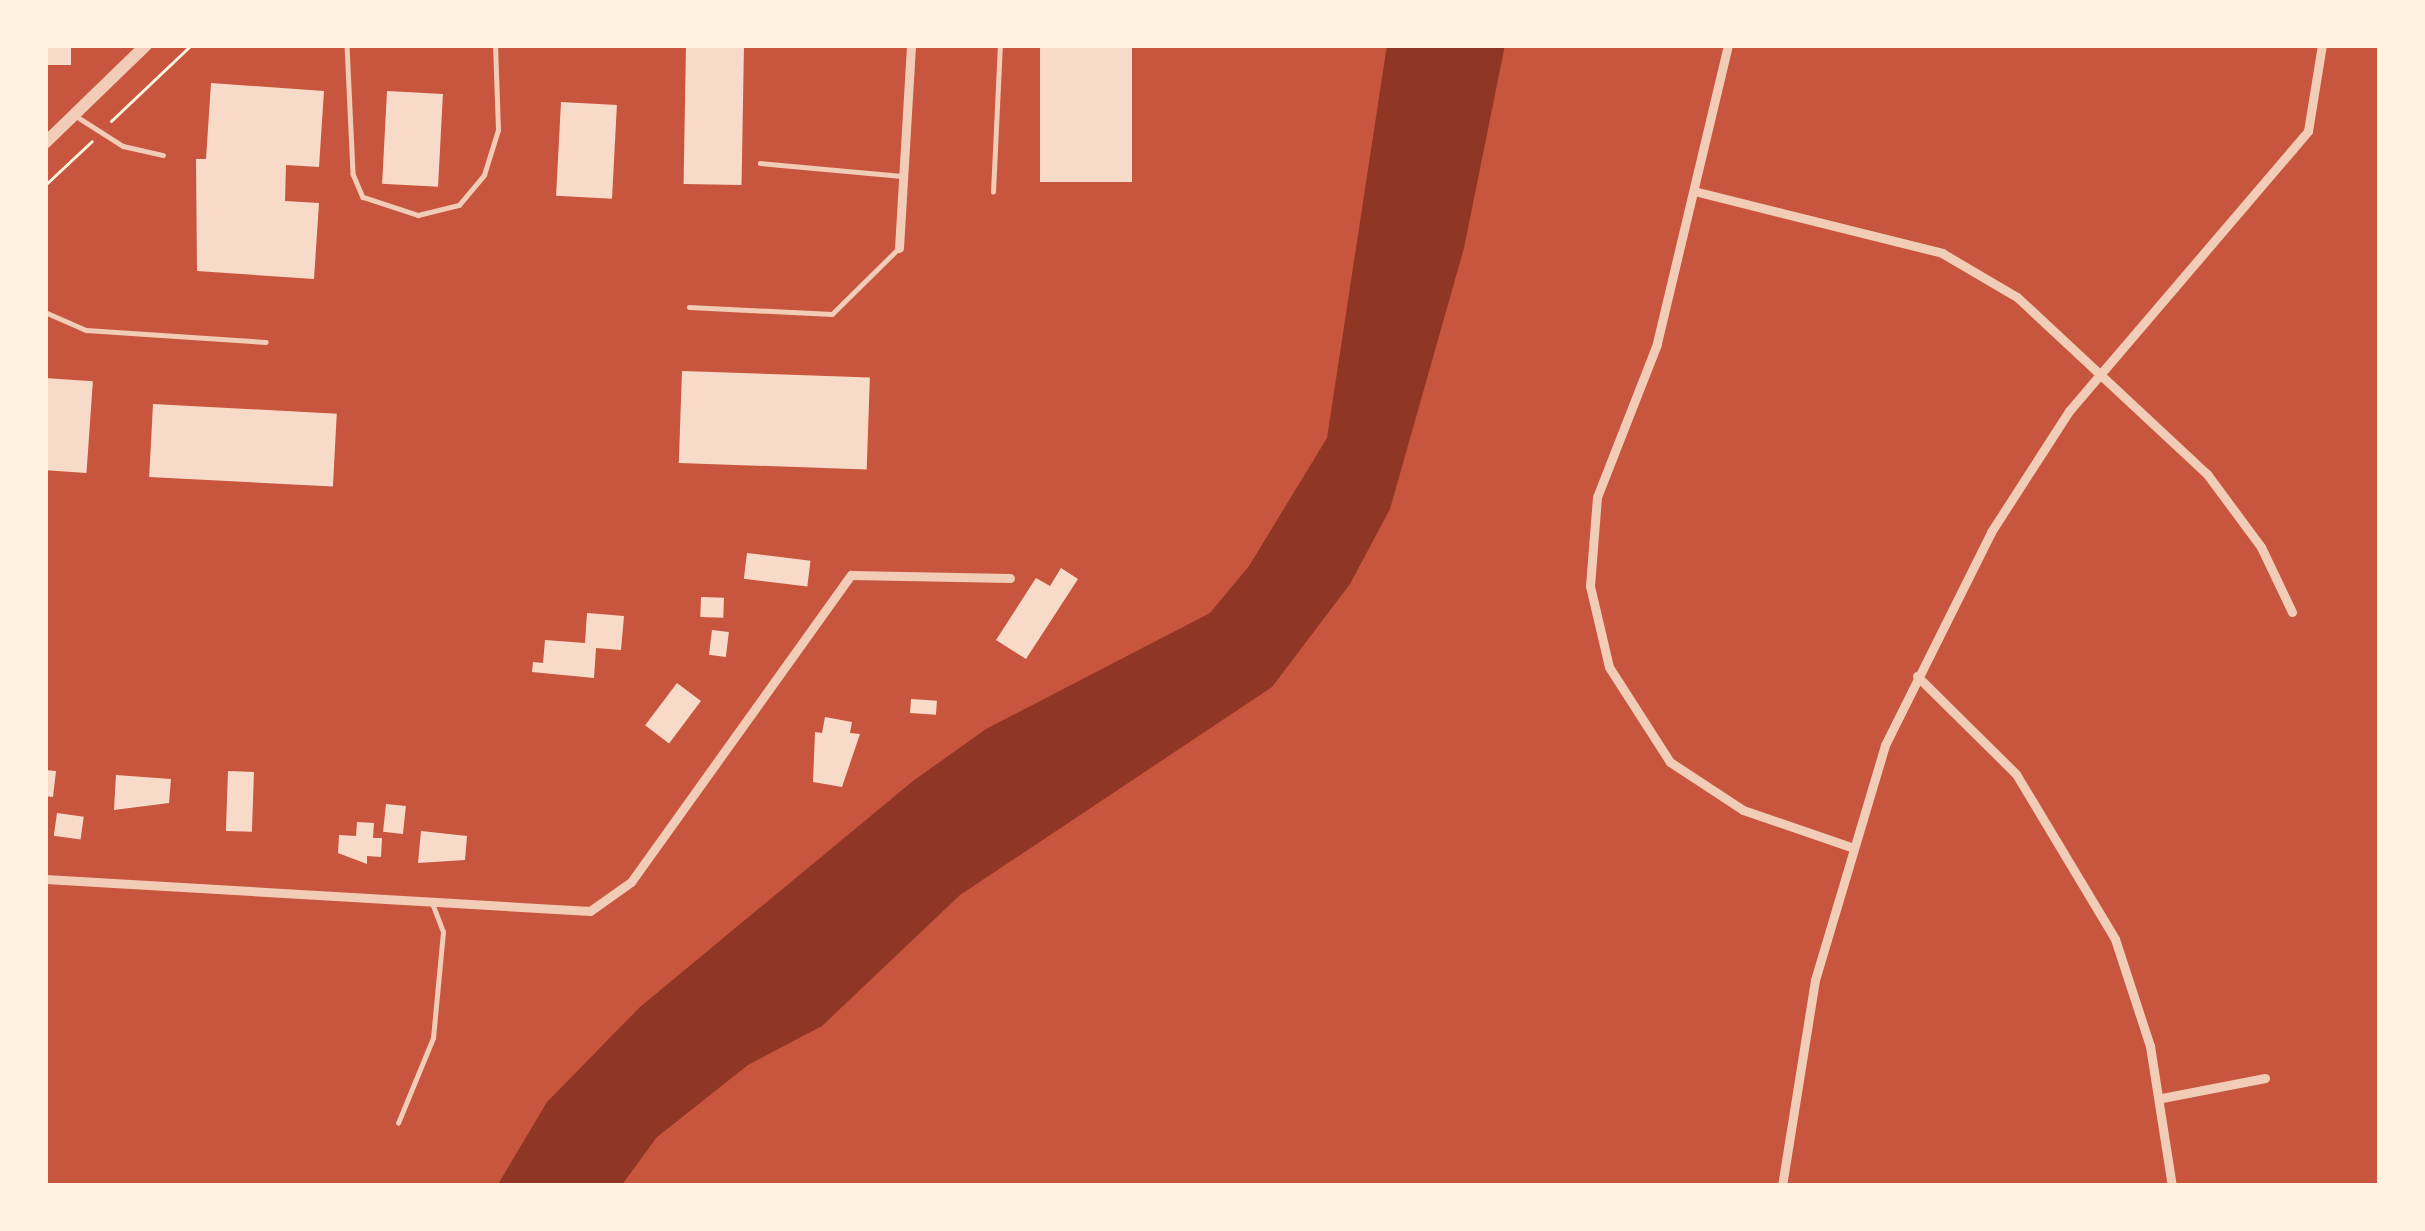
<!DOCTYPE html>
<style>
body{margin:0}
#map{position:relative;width:2425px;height:1231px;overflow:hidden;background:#c8553d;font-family:Helvetica,sans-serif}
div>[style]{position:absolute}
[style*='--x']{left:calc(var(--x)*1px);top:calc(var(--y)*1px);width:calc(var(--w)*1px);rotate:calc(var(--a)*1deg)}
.water>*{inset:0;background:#8f3625}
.building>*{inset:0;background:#f7dbc8;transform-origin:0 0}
.path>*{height:3px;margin:-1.5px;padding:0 1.5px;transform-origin:1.5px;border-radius:1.5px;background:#fff3e0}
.service>*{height:4.5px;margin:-2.25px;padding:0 2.25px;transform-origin:2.25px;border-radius:2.25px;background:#f1ccb7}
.minor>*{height:9px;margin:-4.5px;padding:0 4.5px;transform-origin:4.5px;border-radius:4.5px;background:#f1ccb7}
.tertiary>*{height:12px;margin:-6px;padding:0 6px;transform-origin:6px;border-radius:6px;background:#f1ccb7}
span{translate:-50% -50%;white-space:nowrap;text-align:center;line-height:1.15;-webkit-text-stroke:12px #fff3e0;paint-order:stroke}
.frame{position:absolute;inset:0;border:48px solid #fff3e0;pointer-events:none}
</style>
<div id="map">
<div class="water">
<i style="clip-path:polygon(1387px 45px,1505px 45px,1464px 248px,1390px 509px,1350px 584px,1272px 687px,960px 895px,822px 1026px,748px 1065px,657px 1137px,621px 1186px,497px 1186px,547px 1102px,640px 1007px,913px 781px,986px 729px,1210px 613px,1249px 566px,1327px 438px)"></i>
</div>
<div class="building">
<i style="left:45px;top:45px;width:26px;height:20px"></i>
<i style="left:686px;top:45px;width:58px;height:139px;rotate:1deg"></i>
<i style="left:1040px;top:45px;width:92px;height:137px"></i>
<i style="clip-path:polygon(211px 83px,324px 91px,319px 167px,286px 165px,285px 201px,319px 203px,314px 279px,197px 271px,196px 159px,206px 159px)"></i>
<i style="left:387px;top:91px;width:56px;height:93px;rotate:3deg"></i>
<i style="left:561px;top:102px;width:56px;height:94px;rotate:3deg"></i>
<i style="left:682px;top:371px;width:188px;height:92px;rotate:2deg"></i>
<i style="left:45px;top:378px;width:48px;height:92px;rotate:4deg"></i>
<i style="left:153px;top:404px;width:184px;height:73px;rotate:3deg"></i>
<i style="left:747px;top:553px;width:64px;height:26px;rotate:7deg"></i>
<i style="clip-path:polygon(1061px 568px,1078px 579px,1026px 659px,996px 640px,1036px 578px,1050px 586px)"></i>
<i style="left:701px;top:597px;width:23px;height:20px;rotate:2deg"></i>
<i style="clip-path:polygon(587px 613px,624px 616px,621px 650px,596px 648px,594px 678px,532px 672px,533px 662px,543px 663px,545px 640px,585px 643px)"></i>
<i style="left:712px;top:630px;width:17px;height:25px;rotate:7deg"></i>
<i style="left:677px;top:683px;width:30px;height:53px;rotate:37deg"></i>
<i style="left:911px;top:699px;width:26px;height:14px;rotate:4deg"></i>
<i style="clip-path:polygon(825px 717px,852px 722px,850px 733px,860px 734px,842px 787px,813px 782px,815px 732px,822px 733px)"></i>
<i style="clip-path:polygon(45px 770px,56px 771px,53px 797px,45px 796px)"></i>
<i style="left:228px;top:771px;width:26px;height:60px;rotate:2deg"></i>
<i style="clip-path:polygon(116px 775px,171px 779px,169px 803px,114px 810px)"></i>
<i style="left:386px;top:804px;width:20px;height:28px;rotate:6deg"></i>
<i style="left:57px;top:813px;width:27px;height:23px;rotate:8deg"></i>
<i style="clip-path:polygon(357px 822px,374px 823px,373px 838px,382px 838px,381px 857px,367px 856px,367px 864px,338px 853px,339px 835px,356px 836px)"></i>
<i style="clip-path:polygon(421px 831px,467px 836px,465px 860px,418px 863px)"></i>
</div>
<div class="path">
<i style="--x:111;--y:121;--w:110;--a:-43.5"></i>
<i style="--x:45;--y:185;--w:64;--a:-43.1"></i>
</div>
<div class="service">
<i style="--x:347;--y:45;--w:129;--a:87.3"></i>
<i style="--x:353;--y:174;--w:25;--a:67"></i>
<i style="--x:363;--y:197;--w:58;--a:18.1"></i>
<i style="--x:418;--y:215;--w:42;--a:-13.7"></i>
<i style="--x:459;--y:205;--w:39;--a:-50"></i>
<i style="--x:484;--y:175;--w:47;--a:-72.7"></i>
<i style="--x:498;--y:130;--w:85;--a:-92"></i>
<i style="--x:79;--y:118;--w:52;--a:32.5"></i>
<i style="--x:123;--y:146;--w:41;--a:12.7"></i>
<i style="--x:760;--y:163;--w:145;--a:5.2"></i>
<i style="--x:993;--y:192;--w:147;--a:-87.3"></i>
<i style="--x:689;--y:307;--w:143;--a:2.8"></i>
<i style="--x:832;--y:314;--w:94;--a:-44.6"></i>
<i style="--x:45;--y:312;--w:45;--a:23.7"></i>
<i style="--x:86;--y:330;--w:180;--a:3.8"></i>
<i style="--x:398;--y:1123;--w:92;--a:-67.6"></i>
<i style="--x:433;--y:1038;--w:106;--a:-84.6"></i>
<i style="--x:443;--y:932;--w:30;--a:-111"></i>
</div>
<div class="minor">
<i style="--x:1728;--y:45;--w:307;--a:103.4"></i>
<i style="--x:1657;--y:344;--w:164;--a:111.4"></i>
<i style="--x:1597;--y:497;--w:89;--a:94.5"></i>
<i style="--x:1590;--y:586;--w:83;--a:76.8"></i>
<i style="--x:1609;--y:667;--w:113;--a:57.3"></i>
<i style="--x:1670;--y:762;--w:87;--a:33.3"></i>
<i style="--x:1743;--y:810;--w:114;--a:18.9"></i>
<i style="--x:1694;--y:191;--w:256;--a:14"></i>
<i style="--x:1942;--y:253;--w:87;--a:30.4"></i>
<i style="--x:2017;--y:297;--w:260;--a:43"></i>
<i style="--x:2207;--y:474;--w:91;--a:53.5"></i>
<i style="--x:2261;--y:547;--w:72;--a:64.5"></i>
<i style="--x:899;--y:248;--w:203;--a:-86.6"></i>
<i style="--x:1917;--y:676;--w:139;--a:44.7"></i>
<i style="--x:2016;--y:774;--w:192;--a:59"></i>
<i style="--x:2115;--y:939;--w:113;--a:71.9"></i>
<i style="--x:2150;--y:1046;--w:142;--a:81.1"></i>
<i style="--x:45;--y:879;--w:546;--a:3.36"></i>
<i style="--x:590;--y:911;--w:50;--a:-35.3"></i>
<i style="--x:631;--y:882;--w:378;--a:-54.4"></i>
<i style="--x:851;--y:575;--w:159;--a:1.1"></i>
<i style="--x:2162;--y:1098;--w:105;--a:-11"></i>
<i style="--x:1782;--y:1186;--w:209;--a:-80.9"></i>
<i style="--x:1815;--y:980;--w:245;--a:-73.4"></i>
<i style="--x:1885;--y:745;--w:238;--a:-63.5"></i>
<i style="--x:1991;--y:532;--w:144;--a:-57.2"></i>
<i style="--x:2069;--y:411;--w:368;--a:-49.5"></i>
<i style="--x:2308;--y:131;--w:87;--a:-80.8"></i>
</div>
<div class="tertiary">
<i style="--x:45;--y:143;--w:141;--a:-44.1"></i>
</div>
<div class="frame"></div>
</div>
